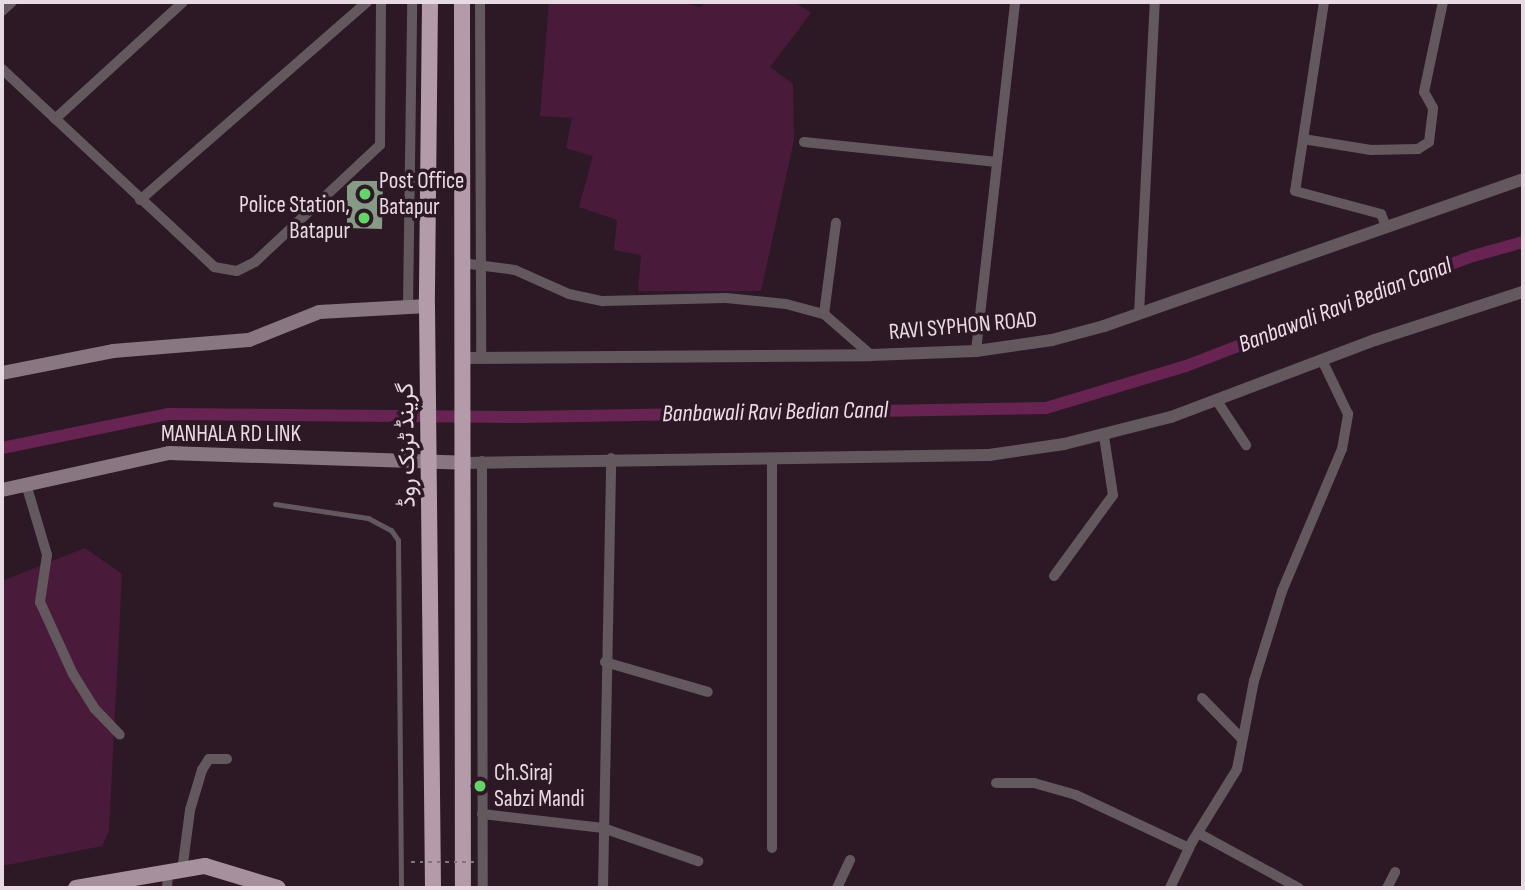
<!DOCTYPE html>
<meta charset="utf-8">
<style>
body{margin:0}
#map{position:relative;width:1525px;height:890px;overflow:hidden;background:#2c1925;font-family:"Sofia Sans Condensed",Vazirmatn,sans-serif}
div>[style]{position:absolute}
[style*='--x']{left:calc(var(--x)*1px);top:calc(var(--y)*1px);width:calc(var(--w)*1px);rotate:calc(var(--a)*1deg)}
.green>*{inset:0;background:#4a1a3b}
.canal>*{height:12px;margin:-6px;padding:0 6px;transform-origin:6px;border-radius:6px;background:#672352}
.building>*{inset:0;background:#879a86}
.service>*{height:5px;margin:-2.5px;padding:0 2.5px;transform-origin:2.5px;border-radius:2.5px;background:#63585e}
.minor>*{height:10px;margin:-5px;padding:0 5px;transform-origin:5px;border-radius:5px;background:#63585e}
.tertiary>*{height:12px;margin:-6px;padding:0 6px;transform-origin:6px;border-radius:6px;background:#63585e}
.secondary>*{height:14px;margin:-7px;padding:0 7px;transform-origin:7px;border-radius:7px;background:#887781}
.primary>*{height:16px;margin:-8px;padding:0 8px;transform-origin:8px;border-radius:8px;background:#a6909d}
.trunk>*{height:16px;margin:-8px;padding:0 8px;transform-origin:8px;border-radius:8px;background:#b39ba9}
.path-bridge>*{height:2.5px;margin-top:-1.25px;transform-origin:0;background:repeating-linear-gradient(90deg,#83737d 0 3.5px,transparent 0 8.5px)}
.dots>*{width:19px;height:19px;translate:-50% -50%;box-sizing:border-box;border:4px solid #2c1925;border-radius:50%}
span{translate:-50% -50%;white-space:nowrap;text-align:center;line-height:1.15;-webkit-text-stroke:7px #2c1925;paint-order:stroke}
.poi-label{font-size:23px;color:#e8dae2}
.left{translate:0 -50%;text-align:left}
.right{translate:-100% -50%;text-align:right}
.street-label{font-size:23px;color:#e8dae2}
.water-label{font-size:24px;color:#f2dce9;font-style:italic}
.frame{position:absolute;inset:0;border:4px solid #e8dae2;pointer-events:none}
</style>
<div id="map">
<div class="green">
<i style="clip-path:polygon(549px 2px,681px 2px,700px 7px,706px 2px,794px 2px,811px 13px,770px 67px,793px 84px,794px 140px,761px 291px,638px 291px,641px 255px,614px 250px,617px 220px,579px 207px,593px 156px,566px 148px,572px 118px,540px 116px)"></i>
<i style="clip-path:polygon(85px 548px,122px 574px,109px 831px,102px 846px,2px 866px,2px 581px)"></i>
</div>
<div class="canal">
<i style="--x:2;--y:448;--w:169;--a:-11.6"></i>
<i style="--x:168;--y:414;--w:353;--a:0.5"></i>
<i style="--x:521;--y:417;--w:525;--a:-0.98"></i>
<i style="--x:1046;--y:408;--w:146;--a:-16.7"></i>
<i style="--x:1186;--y:366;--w:307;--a:-21"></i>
<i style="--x:1473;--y:256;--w:52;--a:-15.6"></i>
</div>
<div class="building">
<i style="clip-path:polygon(353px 181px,383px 181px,382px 229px,347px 228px,347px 186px)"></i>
</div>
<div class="service">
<i style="--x:275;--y:504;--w:94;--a:8.6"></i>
<i style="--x:368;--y:518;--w:26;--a:28"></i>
<i style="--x:391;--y:530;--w:12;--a:55"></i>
<i style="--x:398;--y:540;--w:348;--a:89.5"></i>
</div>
<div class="minor">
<i style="--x:480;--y:2;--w:356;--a:89.8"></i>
<i style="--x:1324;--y:2;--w:191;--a:98.7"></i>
<i style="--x:1295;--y:191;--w:89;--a:15"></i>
<i style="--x:1381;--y:214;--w:11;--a:68"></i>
<i style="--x:2;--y:11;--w:13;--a:-42"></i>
<i style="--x:2;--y:69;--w:290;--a:43"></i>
<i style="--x:214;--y:267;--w:23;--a:10"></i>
<i style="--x:237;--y:271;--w:20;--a:-27"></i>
<i style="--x:255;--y:262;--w:171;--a:-43.1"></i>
<i style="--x:380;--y:145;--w:143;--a:-89.6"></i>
<i style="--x:55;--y:119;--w:173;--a:-42.4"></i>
<i style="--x:1303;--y:139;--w:69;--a:9.2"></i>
<i style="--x:1371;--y:150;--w:47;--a:-1.2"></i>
<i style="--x:1418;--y:149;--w:13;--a:-32"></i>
<i style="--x:1429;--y:142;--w:34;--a:-83"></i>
<i style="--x:1433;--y:108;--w:18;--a:-119"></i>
<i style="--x:1424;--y:92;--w:92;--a:-78.1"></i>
<i style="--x:804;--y:142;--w:194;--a:5.9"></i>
<i style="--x:140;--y:200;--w:301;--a:-41.1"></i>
<i style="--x:462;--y:263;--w:53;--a:7.5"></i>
<i style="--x:515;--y:270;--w:59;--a:24"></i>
<i style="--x:569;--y:294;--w:35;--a:12"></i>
<i style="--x:603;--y:301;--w:123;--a:-1.4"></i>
<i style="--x:726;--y:298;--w:60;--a:5.7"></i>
<i style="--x:786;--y:304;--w:39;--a:15"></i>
<i style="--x:824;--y:314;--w:62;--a:41.1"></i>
<i style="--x:408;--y:305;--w:303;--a:-89.2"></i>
<i style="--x:824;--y:314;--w:92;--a:-82.5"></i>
<i style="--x:1139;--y:314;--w:312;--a:-87.1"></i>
<i style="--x:976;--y:351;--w:351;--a:-83.6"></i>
<i style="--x:1217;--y:401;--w:53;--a:56.6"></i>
<i style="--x:772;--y:458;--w:390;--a:90"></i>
<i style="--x:482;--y:461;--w:427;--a:89.9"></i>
<i style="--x:26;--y:484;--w:74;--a:73.5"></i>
<i style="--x:47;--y:555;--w:48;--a:98.5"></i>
<i style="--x:40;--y:602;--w:79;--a:65.4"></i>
<i style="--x:73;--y:674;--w:40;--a:58"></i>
<i style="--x:94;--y:708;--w:37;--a:46"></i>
<i style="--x:1054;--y:576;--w:100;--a:-53.9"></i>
<i style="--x:1113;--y:495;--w:60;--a:-98.7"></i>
<i style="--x:605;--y:662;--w:107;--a:16.2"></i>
<i style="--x:1202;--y:698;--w:56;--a:45.7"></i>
<i style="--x:996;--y:783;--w:38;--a:0"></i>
<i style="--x:1034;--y:783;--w:44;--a:15.9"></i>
<i style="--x:1076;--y:795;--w:125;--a:25.1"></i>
<i style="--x:482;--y:814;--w:122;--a:6.6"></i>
<i style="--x:603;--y:828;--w:101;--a:19.2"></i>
<i style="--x:1198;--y:833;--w:115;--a:28.6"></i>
<i style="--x:182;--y:871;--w:62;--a:-82.5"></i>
<i style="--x:190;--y:810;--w:42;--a:-73.3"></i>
<i style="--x:202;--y:770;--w:13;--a:-58"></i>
<i style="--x:209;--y:759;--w:18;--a:0"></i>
<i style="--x:167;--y:888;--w:14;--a:-86"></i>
<i style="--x:603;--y:888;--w:430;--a:-88.9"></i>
<i style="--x:837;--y:888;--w:31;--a:-65"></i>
<i style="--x:1170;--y:888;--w:51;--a:-64.4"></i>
<i style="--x:1192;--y:842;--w:86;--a:-58.3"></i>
<i style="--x:1237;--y:769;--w:90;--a:-79.1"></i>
<i style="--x:1254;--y:681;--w:94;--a:-72.7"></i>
<i style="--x:1282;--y:591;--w:154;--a:-67.1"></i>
<i style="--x:1342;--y:449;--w:36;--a:-80"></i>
<i style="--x:1348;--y:414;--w:58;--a:-115.7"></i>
<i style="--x:1387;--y:888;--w:18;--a:-63"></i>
</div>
<div class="tertiary">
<i style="--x:464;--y:358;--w:407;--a:-0.4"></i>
<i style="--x:871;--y:355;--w:105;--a:-2.2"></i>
<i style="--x:976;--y:351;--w:77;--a:-8.2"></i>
<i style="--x:1052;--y:340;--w:54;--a:-15.1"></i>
<i style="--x:1104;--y:326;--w:444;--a:-19.3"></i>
<i style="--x:464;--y:463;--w:525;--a:-0.87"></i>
<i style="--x:989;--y:455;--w:76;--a:-8.3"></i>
<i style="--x:1064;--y:444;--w:110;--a:-14.2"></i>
<i style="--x:1171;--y:417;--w:218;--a:-20.7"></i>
<i style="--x:1375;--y:340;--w:156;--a:-18"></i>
</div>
<div class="secondary">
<i style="--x:2;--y:373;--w:113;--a:-11.2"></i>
<i style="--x:113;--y:351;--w:136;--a:-4.6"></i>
<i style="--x:249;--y:340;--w:75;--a:-21.8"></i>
<i style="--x:319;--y:312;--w:108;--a:-3.2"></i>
<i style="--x:2;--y:490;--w:171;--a:-12.5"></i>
<i style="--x:169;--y:453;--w:295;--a:1.9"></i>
</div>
<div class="primary">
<i style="--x:76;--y:888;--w:131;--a:-9.7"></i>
<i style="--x:205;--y:866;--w:76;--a:16.8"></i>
</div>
<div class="trunk">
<i style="--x:430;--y:2;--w:304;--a:90.6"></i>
<i style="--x:427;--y:306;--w:582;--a:89.41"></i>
<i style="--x:462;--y:2;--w:886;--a:89.94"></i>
</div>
<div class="path-bridge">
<i style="--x:411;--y:862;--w:63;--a:0"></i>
</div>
<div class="dots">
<i style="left:365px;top:194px;background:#64d468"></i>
<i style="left:364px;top:218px;background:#64d468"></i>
<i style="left:480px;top:786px;background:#64d468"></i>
</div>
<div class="poi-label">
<span class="left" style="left:379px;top:194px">Post Office<br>Batapur</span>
<span class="right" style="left:350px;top:218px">Police Station,<br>Batapur</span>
<span class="left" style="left:494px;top:786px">Ch.Siraj<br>Sabzi Mandi</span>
</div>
<div class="street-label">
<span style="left:963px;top:326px;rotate:-5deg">RAVI SYPHON ROAD</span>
<span style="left:231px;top:434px">MANHALA RD LINK</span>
<span style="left:407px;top:445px;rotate:-91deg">گرینڈ ٹرنک روڈ</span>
</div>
<div class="water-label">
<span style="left:1345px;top:305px;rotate:-21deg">Banbawali Ravi Bedian Canal</span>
<span style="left:775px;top:412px;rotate:-1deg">Banbawali Ravi Bedian Canal</span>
</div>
<div class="frame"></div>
</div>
